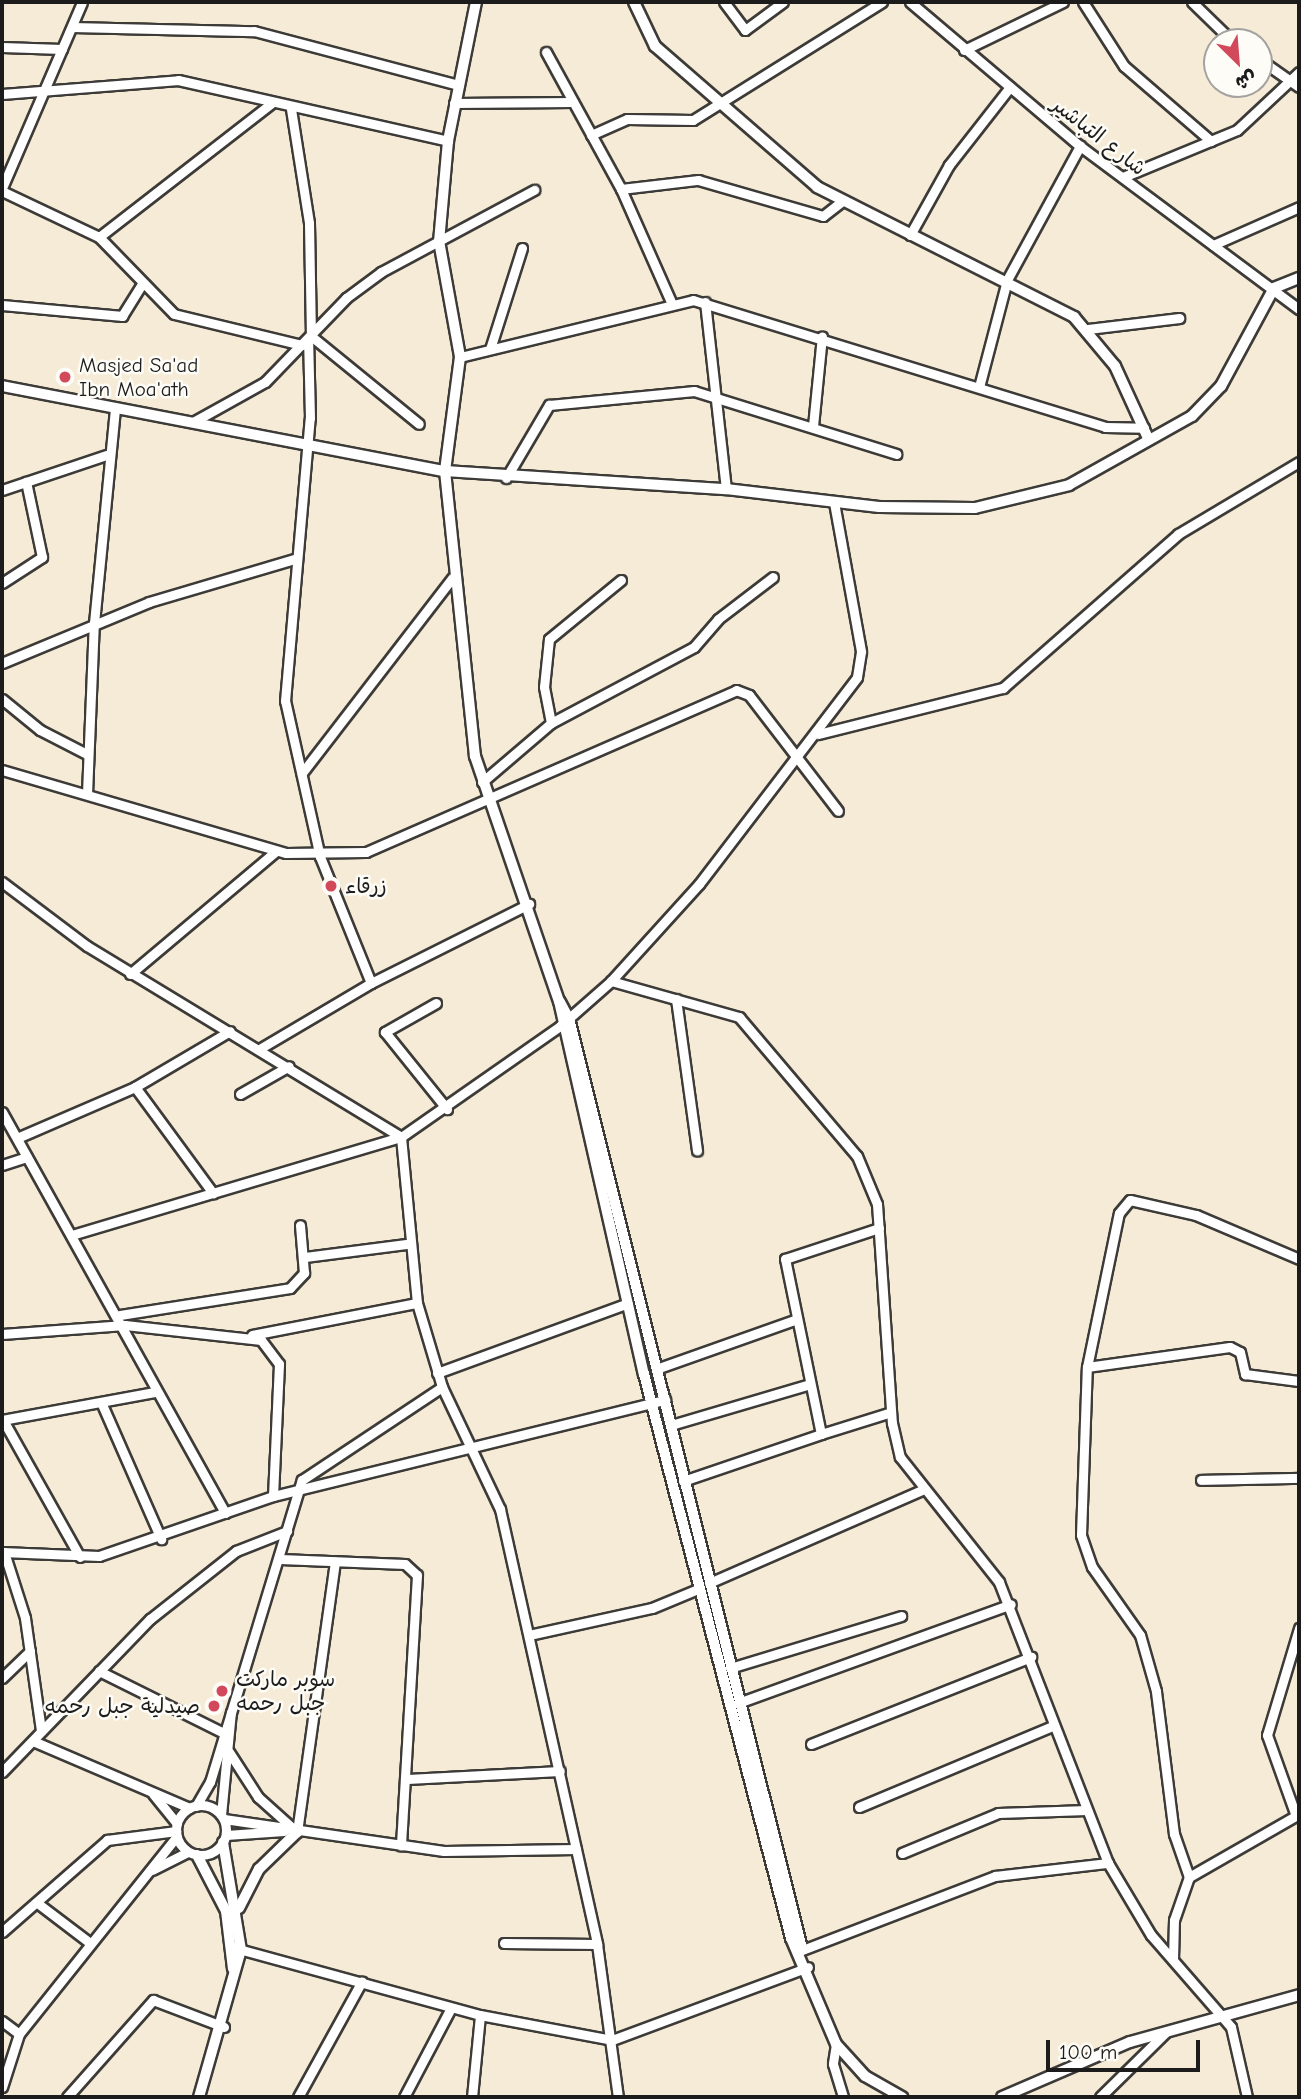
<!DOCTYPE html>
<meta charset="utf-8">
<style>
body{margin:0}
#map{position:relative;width:1301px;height:2099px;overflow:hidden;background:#f6ebd6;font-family:"Comic Neue","Playpen Sans Arabic",sans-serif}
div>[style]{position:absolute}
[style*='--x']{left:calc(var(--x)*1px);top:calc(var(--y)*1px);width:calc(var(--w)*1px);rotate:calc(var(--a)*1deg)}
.roads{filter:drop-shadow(2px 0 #3d3b38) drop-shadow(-2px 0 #3d3b38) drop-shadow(0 2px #3d3b38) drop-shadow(0 -2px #3d3b38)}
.minor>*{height:9px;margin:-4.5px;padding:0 4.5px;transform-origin:4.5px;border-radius:4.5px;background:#fff}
.minor>.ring{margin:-4.5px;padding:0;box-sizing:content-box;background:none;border:9px solid #fff;border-radius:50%}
.tertiary>*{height:10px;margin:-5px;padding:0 5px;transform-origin:5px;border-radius:5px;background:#fff}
.dots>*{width:19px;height:19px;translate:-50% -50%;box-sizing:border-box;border:4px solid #fdfcf7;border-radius:50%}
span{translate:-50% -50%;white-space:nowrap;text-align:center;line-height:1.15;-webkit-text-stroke:5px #fdfcf7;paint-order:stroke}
.street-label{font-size:21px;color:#1c1c1c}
.poi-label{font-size:21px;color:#1c1c1c}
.left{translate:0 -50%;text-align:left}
.right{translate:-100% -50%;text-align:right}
.frame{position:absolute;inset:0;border:4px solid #1c1c1c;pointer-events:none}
.north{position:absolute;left:1203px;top:28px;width:70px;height:70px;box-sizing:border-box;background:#fdfcf7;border:2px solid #a3a29f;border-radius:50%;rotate:155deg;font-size:19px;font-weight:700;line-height:28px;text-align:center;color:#1c1c1c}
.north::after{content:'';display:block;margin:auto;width:24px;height:32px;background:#d1495b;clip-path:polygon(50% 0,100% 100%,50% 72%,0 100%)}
.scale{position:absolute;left:1046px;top:2040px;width:154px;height:32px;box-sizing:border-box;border:4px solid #1c1c1c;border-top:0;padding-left:9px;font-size:21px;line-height:24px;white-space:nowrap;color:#1c1c1c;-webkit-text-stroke:5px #fdfcf7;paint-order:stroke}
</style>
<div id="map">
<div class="roads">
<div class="minor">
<i style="--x:724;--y:2;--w:35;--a:53"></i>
<i style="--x:745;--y:30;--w:47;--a:-36.4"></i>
<i style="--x:910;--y:2;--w:223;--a:40.3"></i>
<i style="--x:1080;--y:146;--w:273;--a:36.7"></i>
<i style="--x:1083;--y:2;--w:76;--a:57.4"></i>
<i style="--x:1124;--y:66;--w:115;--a:40.8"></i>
<i style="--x:1192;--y:2;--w:57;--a:44.3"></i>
<i style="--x:72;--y:27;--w:182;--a:1.3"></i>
<i style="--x:254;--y:31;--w:212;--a:14.8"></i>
<i style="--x:2;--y:47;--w:60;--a:1.9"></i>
<i style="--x:964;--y:50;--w:110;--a:-25.9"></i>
<i style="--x:546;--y:52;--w:156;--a:61.3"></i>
<i style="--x:621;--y:189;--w:124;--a:66.1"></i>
<i style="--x:1259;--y:59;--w:49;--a:35"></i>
<i style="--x:2;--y:94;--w:177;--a:-4.5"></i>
<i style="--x:178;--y:80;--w:277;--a:12.7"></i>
<i style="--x:454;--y:103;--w:119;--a:-0.5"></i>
<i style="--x:291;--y:109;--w:115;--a:81"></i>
<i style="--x:309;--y:223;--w:113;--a:89"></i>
<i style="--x:311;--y:336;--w:139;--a:39.2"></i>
<i style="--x:591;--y:135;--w:39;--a:-24"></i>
<i style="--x:627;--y:119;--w:66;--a:0.9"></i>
<i style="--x:693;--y:120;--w:223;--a:-32"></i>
<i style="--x:1123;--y:177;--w:123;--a:-22.4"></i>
<i style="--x:1237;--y:130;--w:85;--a:-43.1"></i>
<i style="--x:2;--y:188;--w:202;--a:-66.7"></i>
<i style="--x:621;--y:189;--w:78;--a:-6.7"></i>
<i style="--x:698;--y:180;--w:130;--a:16.1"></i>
<i style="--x:823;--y:216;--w:23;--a:-38"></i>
<i style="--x:2;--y:191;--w:107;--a:25.4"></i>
<i style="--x:99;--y:237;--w:107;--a:45.8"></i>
<i style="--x:174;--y:314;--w:132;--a:13.6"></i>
<i style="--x:910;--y:235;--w:80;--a:-60.9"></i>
<i style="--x:949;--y:165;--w:99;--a:-52"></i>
<i style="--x:99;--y:237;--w:219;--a:-37.8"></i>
<i style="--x:1213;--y:245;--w:94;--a:-23.8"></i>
<i style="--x:705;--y:302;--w:188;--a:83.6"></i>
<i style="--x:2;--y:305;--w:121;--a:5.2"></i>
<i style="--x:122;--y:316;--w:36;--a:-58"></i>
<i style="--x:1088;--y:329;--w:92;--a:-6.9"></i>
<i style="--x:490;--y:349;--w:106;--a:-72.4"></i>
<i style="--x:460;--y:357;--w:240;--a:-13.7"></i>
<i style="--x:693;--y:300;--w:431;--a:17.1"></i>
<i style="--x:1105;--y:427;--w:39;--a:1"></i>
<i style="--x:979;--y:387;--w:111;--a:-75.3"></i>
<i style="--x:1007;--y:280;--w:153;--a:-61.4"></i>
<i style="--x:193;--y:422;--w:82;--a:-29.1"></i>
<i style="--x:265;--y:382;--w:117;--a:-46"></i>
<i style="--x:346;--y:298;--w:44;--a:-36.6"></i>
<i style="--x:381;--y:272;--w:174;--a:-28.2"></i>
<i style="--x:813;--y:426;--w:90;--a:-84.3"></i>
<i style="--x:506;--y:478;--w:85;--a:-59.5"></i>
<i style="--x:549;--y:405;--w:146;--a:-5.5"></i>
<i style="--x:694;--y:391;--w:212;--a:17.3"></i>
<i style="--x:2;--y:490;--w:110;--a:-18.6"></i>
<i style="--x:2;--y:583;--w:48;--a:-33"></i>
<i style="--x:42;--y:557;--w:77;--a:-102"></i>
<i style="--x:2;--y:663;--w:159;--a:-22.5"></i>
<i style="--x:149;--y:602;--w:151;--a:-16.5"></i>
<i style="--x:2;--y:699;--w:49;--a:39.2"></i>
<i style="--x:40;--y:730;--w:53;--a:27.1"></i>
<i style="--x:551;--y:723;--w:37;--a:-101"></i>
<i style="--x:544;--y:687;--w:48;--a:-84.1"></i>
<i style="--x:549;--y:639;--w:93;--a:-39.3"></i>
<i style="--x:818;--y:734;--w:191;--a:-14"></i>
<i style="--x:1003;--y:688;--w:233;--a:-41.3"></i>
<i style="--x:1178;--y:534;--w:141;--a:-30.8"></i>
<i style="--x:2;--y:770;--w:296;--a:16.3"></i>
<i style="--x:286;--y:853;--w:80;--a:-0.7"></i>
<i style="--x:366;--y:852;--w:404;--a:-23.6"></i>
<i style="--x:736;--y:690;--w:14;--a:21"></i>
<i style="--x:749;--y:695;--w:146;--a:52.5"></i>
<i style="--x:302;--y:773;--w:246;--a:-52.4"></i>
<i style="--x:482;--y:782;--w:91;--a:-40.5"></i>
<i style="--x:551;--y:723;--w:162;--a:-28"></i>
<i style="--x:694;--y:647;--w:37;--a:-49"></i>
<i style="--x:718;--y:619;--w:69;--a:-37.4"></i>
<i style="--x:87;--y:794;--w:171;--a:-87.7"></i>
<i style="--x:94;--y:623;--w:215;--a:-84.4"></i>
<i style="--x:2;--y:882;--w:106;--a:37"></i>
<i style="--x:87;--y:946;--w:368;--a:31.3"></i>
<i style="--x:130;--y:974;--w:191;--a:-40.1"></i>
<i style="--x:611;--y:981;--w:133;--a:15.7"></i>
<i style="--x:739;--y:1017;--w:182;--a:49.7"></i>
<i style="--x:857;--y:1156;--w:52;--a:67.4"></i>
<i style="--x:877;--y:1204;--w:220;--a:86.1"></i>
<i style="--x:892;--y:1423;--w:35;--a:77"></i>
<i style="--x:900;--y:1457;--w:159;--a:51.6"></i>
<i style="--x:999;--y:1582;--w:301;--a:68.8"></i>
<i style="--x:1108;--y:1863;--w:84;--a:59.2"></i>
<i style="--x:1151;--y:1935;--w:122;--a:49"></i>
<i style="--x:1231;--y:2027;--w:72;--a:77.1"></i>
<i style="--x:371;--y:983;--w:177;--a:-26.6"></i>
<i style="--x:676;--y:999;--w:153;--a:82.1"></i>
<i style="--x:436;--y:1003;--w:59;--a:150.4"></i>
<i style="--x:385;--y:1032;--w:99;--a:51.2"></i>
<i style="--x:261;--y:1048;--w:128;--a:-30.6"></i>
<i style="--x:371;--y:983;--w:136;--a:-112"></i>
<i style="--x:320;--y:857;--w:160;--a:-102.6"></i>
<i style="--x:285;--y:701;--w:284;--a:-85"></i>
<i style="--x:310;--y:418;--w:80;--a:-91.4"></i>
<i style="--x:135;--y:1087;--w:132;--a:53.7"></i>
<i style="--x:240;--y:1094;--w:56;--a:-29.7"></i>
<i style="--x:2;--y:1112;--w:459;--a:60.9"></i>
<i style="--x:401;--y:1137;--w:167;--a:84.5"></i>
<i style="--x:417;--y:1303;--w:88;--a:73.4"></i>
<i style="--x:442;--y:1387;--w:135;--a:64.6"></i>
<i style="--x:500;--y:1509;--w:446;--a:77.4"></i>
<i style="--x:597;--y:1944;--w:154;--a:82.2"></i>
<i style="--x:17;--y:1138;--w:129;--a:-23.4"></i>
<i style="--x:135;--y:1087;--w:110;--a:-30.5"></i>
<i style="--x:2;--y:1165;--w:26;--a:-18"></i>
<i style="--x:75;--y:1234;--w:340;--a:-16.6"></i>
<i style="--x:401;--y:1137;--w:194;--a:-34.9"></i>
<i style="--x:560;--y:1026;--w:68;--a:-41.4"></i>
<i style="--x:611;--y:981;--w:131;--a:-47.8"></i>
<i style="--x:699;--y:884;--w:260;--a:-52.6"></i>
<i style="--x:857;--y:677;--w:26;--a:-81"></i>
<i style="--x:861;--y:651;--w:151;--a:-100.3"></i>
<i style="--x:305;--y:1257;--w:102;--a:-7.3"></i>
<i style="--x:120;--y:1315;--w:172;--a:-9"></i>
<i style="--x:290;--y:1288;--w:21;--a:-47"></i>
<i style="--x:304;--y:1273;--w:48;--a:-94.8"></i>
<i style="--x:2;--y:1334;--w:123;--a:-4.2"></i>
<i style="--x:125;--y:1325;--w:137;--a:6.3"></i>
<i style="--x:261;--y:1340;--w:30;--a:53"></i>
<i style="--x:279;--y:1364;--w:132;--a:92.6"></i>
<i style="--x:252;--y:1335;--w:168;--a:-11"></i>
<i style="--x:1087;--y:1367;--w:144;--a:-8"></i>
<i style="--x:1230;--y:1347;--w:11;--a:27"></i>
<i style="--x:1240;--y:1352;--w:23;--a:77"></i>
<i style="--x:1245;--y:1374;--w:54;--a:7.4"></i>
<i style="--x:656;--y:1369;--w:146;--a:-19.5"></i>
<i style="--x:437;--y:1373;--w:203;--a:-20.1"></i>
<i style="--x:101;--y:1402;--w:150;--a:66.3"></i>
<i style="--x:2;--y:1420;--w:155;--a:-10.4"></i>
<i style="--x:3;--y:1420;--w:157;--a:60.7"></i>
<i style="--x:671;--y:1425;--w:142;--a:-16.4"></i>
<i style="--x:821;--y:1434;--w:73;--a:-17.4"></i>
<i style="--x:1201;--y:1480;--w:98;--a:-1.2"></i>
<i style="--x:683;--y:1481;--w:146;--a:-18.8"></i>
<i style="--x:821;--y:1434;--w:179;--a:-101.6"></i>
<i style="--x:785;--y:1259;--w:99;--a:-18.3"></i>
<i style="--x:2;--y:1552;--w:97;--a:2.4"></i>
<i style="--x:99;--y:1556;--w:184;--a:-19"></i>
<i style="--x:273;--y:1496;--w:404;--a:-13.8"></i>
<i style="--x:4;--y:1552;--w:69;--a:72.3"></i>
<i style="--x:25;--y:1618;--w:114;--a:81.9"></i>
<i style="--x:280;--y:1559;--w:125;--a:2.3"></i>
<i style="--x:405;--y:1564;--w:16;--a:43"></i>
<i style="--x:417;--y:1575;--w:271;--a:93.4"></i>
<i style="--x:709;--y:1583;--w:232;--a:-23.6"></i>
<i style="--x:529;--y:1635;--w:126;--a:-12.4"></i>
<i style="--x:652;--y:1608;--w:50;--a:-22.4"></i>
<i style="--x:730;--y:1668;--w:179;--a:-16.9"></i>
<i style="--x:99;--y:1671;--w:137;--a:26.4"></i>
<i style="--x:2;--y:1678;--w:39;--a:-44"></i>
<i style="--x:738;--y:1703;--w:290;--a:-19.9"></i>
<i style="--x:33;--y:1741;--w:170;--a:23.2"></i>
<i style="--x:811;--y:1744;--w:237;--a:-21.6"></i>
<i style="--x:229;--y:1752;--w:54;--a:57.2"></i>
<i style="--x:258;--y:1797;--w:52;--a:41.9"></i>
<i style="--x:297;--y:1832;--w:273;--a:-82"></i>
<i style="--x:2;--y:1772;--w:213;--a:-46"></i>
<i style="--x:150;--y:1619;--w:110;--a:-38.3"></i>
<i style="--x:236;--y:1551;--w:55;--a:-21.4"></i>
<i style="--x:407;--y:1779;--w:153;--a:-3"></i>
<i style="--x:153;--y:1794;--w:38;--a:51"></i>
<i class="ring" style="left:176px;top:1805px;width:41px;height:41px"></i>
<i style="--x:196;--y:1806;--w:28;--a:-60"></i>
<i style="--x:210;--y:1782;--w:316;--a:-73.1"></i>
<i style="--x:302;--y:1480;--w:168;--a:-33.6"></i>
<i style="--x:859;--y:1807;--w:210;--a:-22.7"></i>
<i style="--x:221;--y:1815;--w:103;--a:-84.5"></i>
<i style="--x:1296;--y:1816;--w:86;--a:-109.7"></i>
<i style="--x:1267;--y:1735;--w:112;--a:-73.3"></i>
<i style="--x:224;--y:1819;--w:222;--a:8.3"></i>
<i style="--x:444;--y:1851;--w:132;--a:-0.9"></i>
<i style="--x:226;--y:1835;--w:58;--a:-3.9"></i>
<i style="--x:902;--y:1853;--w:104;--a:-22.6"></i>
<i style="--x:998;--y:1813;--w:89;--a:-1.9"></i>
<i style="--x:152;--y:1870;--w:40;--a:-26.6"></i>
<i style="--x:1189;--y:1877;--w:46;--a:-109.2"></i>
<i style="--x:1174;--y:1834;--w:144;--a:-97.2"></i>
<i style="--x:1156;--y:1691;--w:58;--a:-105.9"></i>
<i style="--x:1140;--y:1635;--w:83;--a:-125.2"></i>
<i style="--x:1092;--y:1567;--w:34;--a:-109"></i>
<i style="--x:1081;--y:1535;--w:168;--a:-88"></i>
<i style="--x:1087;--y:1367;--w:157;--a:-78.3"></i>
<i style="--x:1119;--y:1213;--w:17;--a:-50"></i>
<i style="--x:1130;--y:1200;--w:68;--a:12.8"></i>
<i style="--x:1196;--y:1215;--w:112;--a:23.1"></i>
<i style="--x:40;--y:1905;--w:63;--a:37.2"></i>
<i style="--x:2;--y:1932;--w:140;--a:-41.2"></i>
<i style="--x:107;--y:1840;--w:70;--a:-7.4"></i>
<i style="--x:504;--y:1943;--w:93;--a:0.6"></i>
<i style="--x:235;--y:1948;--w:254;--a:15.3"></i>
<i style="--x:797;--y:1952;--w:212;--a:-21"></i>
<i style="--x:995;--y:1876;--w:114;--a:-6.6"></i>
<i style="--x:1173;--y:1960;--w:40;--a:-88.6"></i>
<i style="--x:1174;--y:1920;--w:46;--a:-70.8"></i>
<i style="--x:1189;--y:1877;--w:127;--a:-29.8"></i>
<i style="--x:2;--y:2021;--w:21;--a:37"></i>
<i style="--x:836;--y:2044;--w:20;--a:99"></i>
<i style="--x:833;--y:2064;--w:34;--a:73"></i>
<i style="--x:2;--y:2087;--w:56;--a:-72.2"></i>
<i style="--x:19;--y:2034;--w:253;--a:-51.4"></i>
<i style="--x:67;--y:2097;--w:130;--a:-48.4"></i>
<i style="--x:153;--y:2000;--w:76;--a:20.8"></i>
<i style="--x:298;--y:2097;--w:132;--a:-61.1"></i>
<i style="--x:404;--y:2097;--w:101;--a:-62.2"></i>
<i style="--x:472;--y:2097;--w:82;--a:-84.4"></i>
<i style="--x:480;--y:2015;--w:134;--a:10.7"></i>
<i style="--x:612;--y:2040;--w:209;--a:-20.4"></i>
<i style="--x:1100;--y:2097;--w:93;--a:-44.6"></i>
</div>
<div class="tertiary">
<i style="--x:476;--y:2;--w:142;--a:101.4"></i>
<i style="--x:448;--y:141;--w:100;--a:95.1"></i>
<i style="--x:439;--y:241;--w:118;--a:79.7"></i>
<i style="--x:460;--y:357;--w:115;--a:97.5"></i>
<i style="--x:445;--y:471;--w:287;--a:84"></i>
<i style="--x:475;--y:756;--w:259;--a:71.1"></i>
<i style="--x:559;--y:1001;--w:383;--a:77.2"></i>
<i style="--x:644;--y:1374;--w:583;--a:75.39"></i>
<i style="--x:791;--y:1938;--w:115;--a:67"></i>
<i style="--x:836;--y:2044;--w:43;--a:47.8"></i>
<i style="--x:865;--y:2076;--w:43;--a:29.6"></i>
<i style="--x:634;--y:2;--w:49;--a:64.5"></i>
<i style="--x:655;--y:46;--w:215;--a:41"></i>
<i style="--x:817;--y:187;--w:288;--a:26.8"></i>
<i style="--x:1074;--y:317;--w:64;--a:50.1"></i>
<i style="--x:1115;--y:366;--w:79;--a:65.4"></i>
<i style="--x:2;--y:386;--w:451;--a:10.9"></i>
<i style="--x:445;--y:471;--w:282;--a:3.7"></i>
<i style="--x:726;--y:489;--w:154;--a:6.7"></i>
<i style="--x:879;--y:507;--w:96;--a:0.6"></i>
<i style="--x:975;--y:508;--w:97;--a:-13.7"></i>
<i style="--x:1069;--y:485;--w:141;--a:-29.3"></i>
<i style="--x:1192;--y:416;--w:42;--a:-46"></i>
<i style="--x:1221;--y:386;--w:111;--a:-61.6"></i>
<i style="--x:1274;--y:288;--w:27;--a:-22"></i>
<i style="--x:560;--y:1002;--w:19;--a:62"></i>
<i style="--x:569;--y:1019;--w:959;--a:75.93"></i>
<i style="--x:197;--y:1855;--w:63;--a:62.6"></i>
<i style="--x:226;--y:1911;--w:58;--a:83.1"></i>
<i style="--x:239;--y:1908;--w:44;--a:-62.9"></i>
<i style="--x:259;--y:1869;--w:53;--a:-44.2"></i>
<i style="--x:199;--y:2097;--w:153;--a:-74.1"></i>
<i style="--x:241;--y:1950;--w:109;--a:-99.5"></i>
<i style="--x:1002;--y:2097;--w:139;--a:-23.3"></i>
<i style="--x:1130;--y:2042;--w:175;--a:-15.5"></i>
</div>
</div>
<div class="dots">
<i style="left:65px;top:377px;background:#d1495b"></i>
<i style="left:331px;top:886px;background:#d1495b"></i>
<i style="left:222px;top:1691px;background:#d1495b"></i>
<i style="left:214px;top:1706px;background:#d1495b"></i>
</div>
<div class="street-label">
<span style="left:1099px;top:136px;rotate:38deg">شارع التباشير</span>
</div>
<div class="poi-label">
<span class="left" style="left:79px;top:377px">Masjed Sa'ad<br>Ibn Moa'ath</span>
<span class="left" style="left:345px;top:886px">زرقاء</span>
<span class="left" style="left:236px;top:1691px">سوبر ماركت<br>جبل رحمه</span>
<span class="right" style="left:200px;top:1706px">صيدلية جبل رحمه</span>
</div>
<div class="frame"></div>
<div class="north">ش</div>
<div class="scale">100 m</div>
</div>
